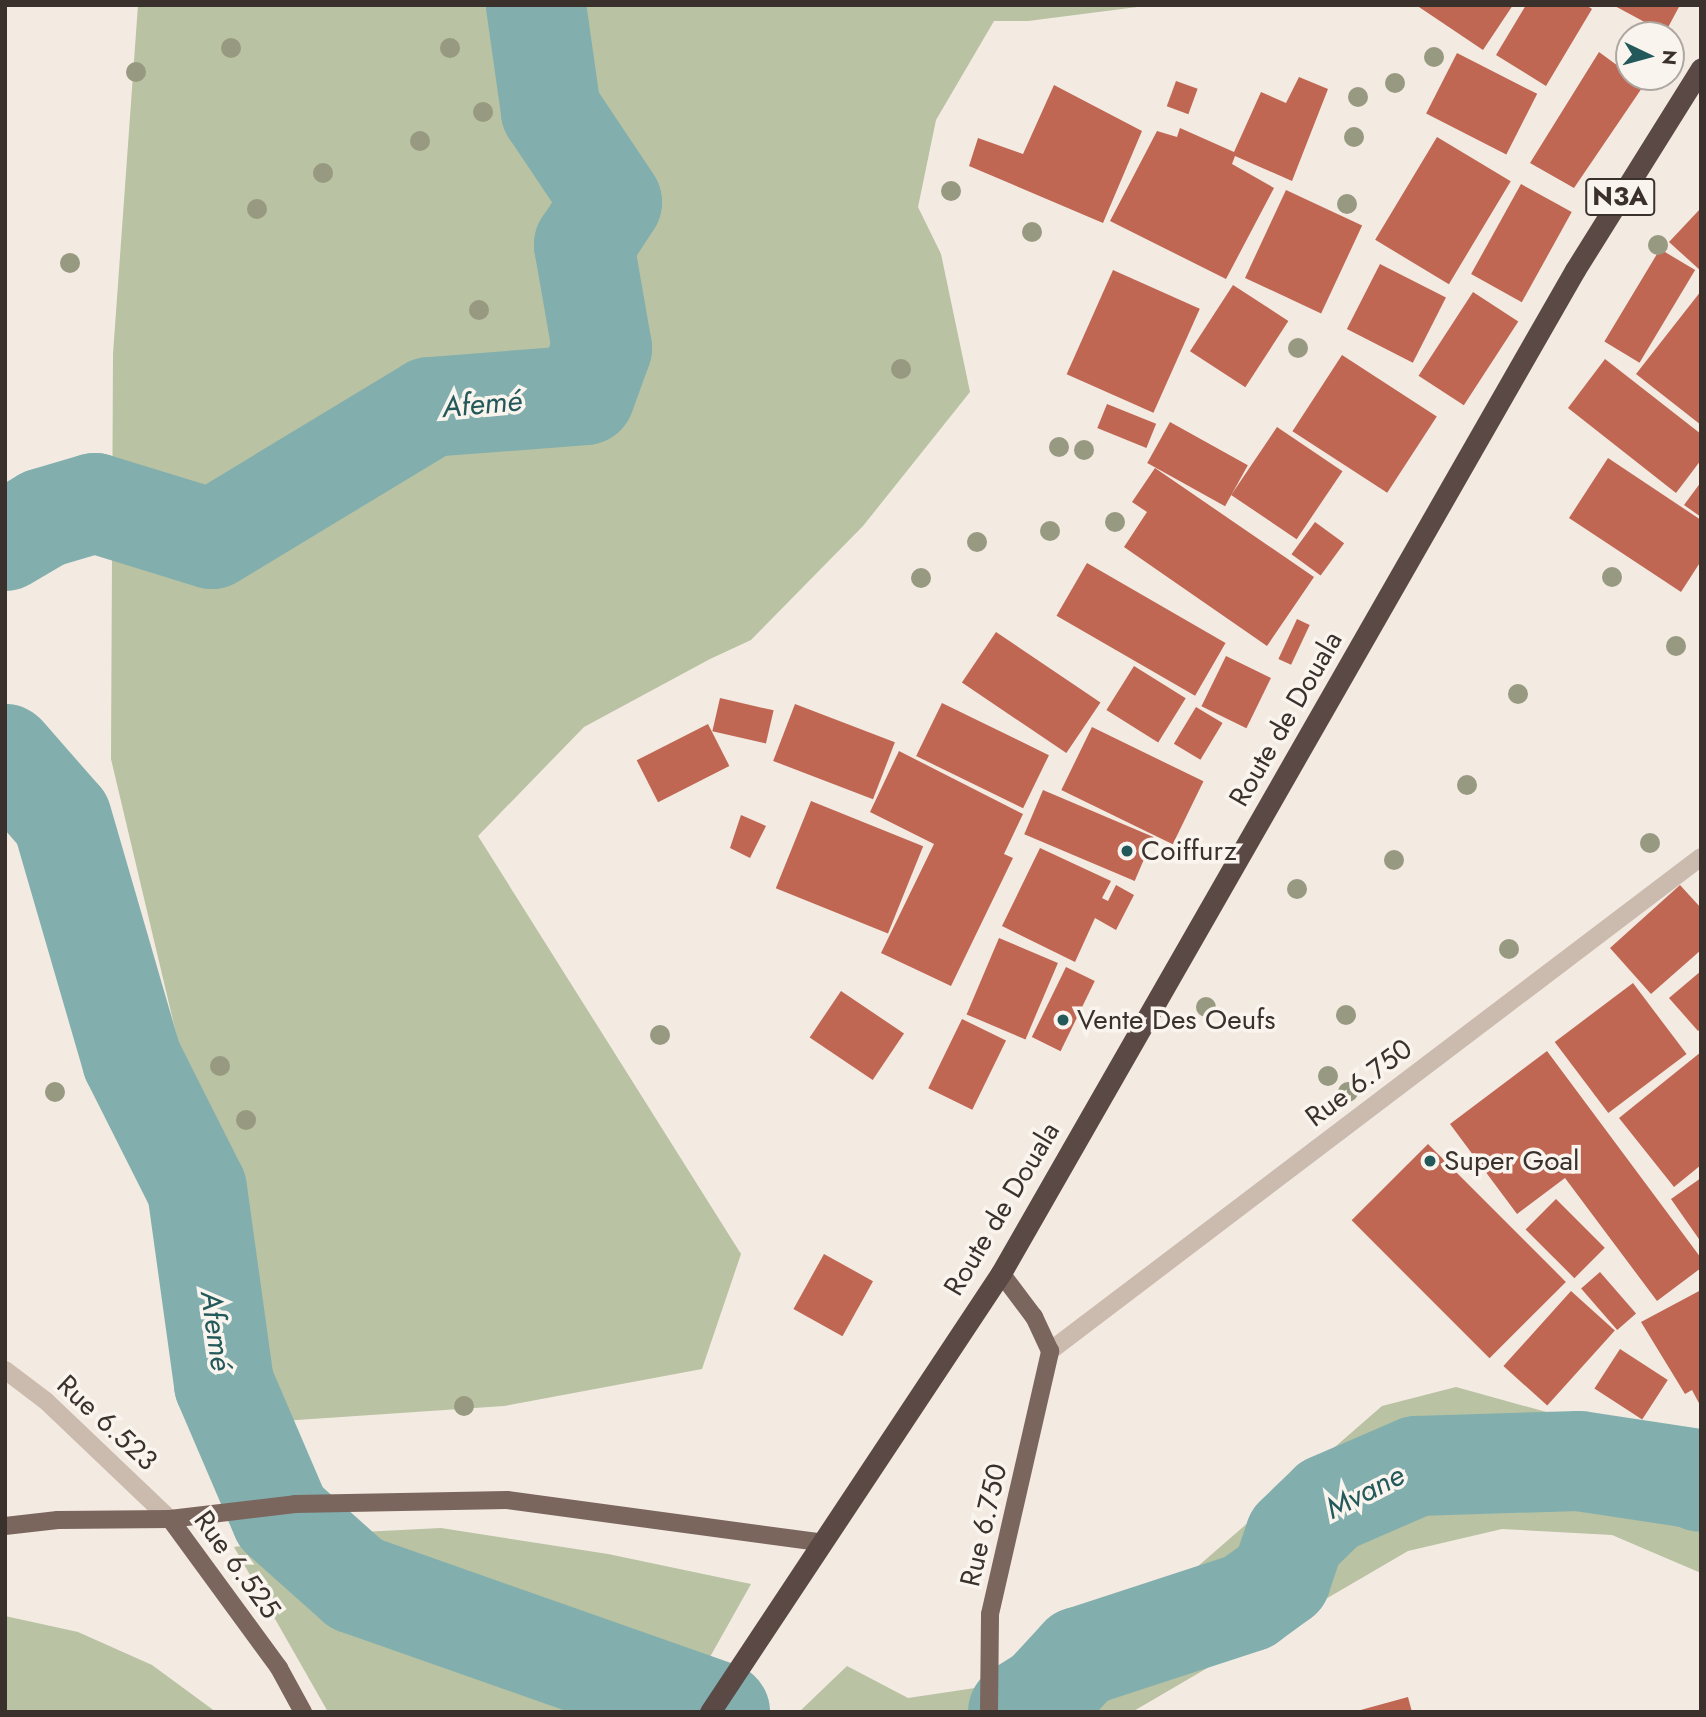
<!DOCTYPE html>
<meta charset="utf-8">
<style>
body{margin:0}
#map{position:relative;width:1706px;height:1717px;overflow:hidden;background:#f3eae2;font-family:Jost,sans-serif}
div>[style]{position:absolute}
[style*='--x']{left:calc(var(--x)*1px);top:calc(var(--y)*1px);width:calc(var(--w)*1px);rotate:calc(var(--a)*1deg)}
.green>*{inset:0;background:#b9c2a2}
.river>*{height:100px;margin:-50px;padding:0 50px;transform-origin:50px;border-radius:50px;background:#82afae}
.building>*{inset:0;background:#c06753;transform-origin:0 0}
.minor>*{height:18px;margin:-9px;padding:0 9px;transform-origin:9px;border-radius:9px;background:#cbbaae}
.major>*{height:18px;margin:-9px;padding:0 9px;transform-origin:9px;border-radius:9px;background:#7b665e}
.highway>*{height:21px;margin:-10.5px;padding:0 10.5px;transform-origin:10.5px;border-radius:10.5px;background:#5a4944}
.trees>*{width:20px;height:20px;margin:-10px;border-radius:50%;background:#979981}
.dots>*{width:19px;height:19px;translate:-50% -50%;box-sizing:border-box;border:4px solid #faf4ef;border-radius:50%}
span{translate:-50% -50%;white-space:nowrap;text-align:center;line-height:1.15;-webkit-text-stroke:7px #faf4ef;paint-order:stroke}
.shield-label span{padding:2px 5px;background:#faf4ef;border:2px solid;border-radius:5px;-webkit-text-stroke-width:0}
.shield-label{font-size:26px;color:#3a302c;font-weight:700}
.street-label{font-size:28px;color:#3a302c}
.poi-label{font-size:28px;color:#3a302c}
.left{translate:0 -50%;text-align:left}
.water-label{font-size:30px;color:#23595a;font-style:italic}
.frame{position:absolute;inset:0;border:7px solid #3a302c;pointer-events:none}
.north{position:absolute;left:1615px;top:21px;width:70px;height:70px;box-sizing:border-box;background:#faf4ef;border:2px solid #ada6a1;border-radius:50%;rotate:95deg;font-size:19px;font-weight:700;line-height:28px;text-align:center;color:#3a302c}
.north::after{content:'';display:block;margin:auto;width:24px;height:32px;background:#23595a;clip-path:polygon(50% 0,100% 100%,50% 72%,0 100%)}
</style>
<div id="map">
<div class="green">
<i style="clip-path:polygon(138px 5px,1153px 5px,1028px 21px,994px 21px,936px 120px,918px 207px,941px 254px,970px 392px,863px 526px,751px 640px,710px 659px,584px 727px,478px 836px,741px 1254px,702px 1369px,504px 1406px,282px 1421px,203px 1147px,111px 759px,113px 354px)"></i>
<i style="clip-path:polygon(1456px 1387px,1701px 1455px,1701px 1573px,1612px 1535px,1502px 1529px,1408px 1551px,1132px 1712px,799px 1712px,847px 1666px,908px 1698px,1002px 1684px,1080px 1619px,1181px 1581px,1382px 1406px)"></i>
<i style="clip-path:polygon(441px 1528px,608px 1554px,751px 1584px,679px 1712px,328px 1712px,234px 1547px,342px 1533px)"></i>
<i style="clip-path:polygon(5px 1616px,78px 1632px,152px 1665px,216px 1712px,5px 1712px)"></i>
</div>
<div class="river">
<i style="--x:5;--y:541;--w:45;--a:-30.5"></i>
<i style="--x:44;--y:518;--w:53;--a:-16.4"></i>
<i style="--x:95;--y:503;--w:122;--a:17.1"></i>
<i style="--x:212;--y:539;--w:255;--a:-31.2"></i>
<i style="--x:430;--y:407;--w:155;--a:-4.4"></i>
<i style="--x:585;--y:395;--w:50;--a:-70.1"></i>
<i style="--x:602;--y:348;--w:105;--a:-99.9"></i>
<i style="--x:584;--y:245;--w:51;--a:-56.9"></i>
<i style="--x:612;--y:202;--w:110;--a:-123.8"></i>
<i style="--x:551;--y:111;--w:107;--a:-98.1"></i>
<i style="--x:5;--y:754;--w:86;--a:48.8"></i>
<i style="--x:62;--y:819;--w:251;--a:73.8"></i>
<i style="--x:132;--y:1060;--w:144;--a:63.3"></i>
<i style="--x:197;--y:1189;--w:197;--a:82.1"></i>
<i style="--x:224;--y:1384;--w:145;--a:66.8"></i>
<i style="--x:281;--y:1517;--w:101;--a:41.8"></i>
<i style="--x:356;--y:1584;--w:386;--a:19.4"></i>
<i style="--x:1018;--y:1712;--w:32;--a:-32"></i>
<i style="--x:1045;--y:1695;--w:52;--a:-47.4"></i>
<i style="--x:1080;--y:1657;--w:177;--a:-18.1"></i>
<i style="--x:1248;--y:1602;--w:41;--a:-36"></i>
<i style="--x:1281;--y:1578;--w:43;--a:-71.1"></i>
<i style="--x:1295;--y:1537;--w:47;--a:-44.1"></i>
<i style="--x:1329;--y:1504;--w:96;--a:-23.4"></i>
<i style="--x:1417;--y:1466;--w:162;--a:-1.8"></i>
<i style="--x:1579;--y:1461;--w:120;--a:8.6"></i>
<i style="--x:1698;--y:1479;--w:4;--a:45"></i>
</div>
<div class="building">
<i style="clip-path:polygon(1416px 5px,1513px 5px,1483px 50px)"></i>
<i style="clip-path:polygon(1526px 5px,1586px 5px,1592px 9px,1546px 86px,1496px 55px)"></i>
<i style="clip-path:polygon(1613px 5px,1680px 5px,1665px 33px)"></i>
<i style="clip-path:polygon(1599px 52px,1629px 74px,1629px 77px,1644px 85px,1574px 188px,1530px 163px)"></i>
<i style="left:1457px;top:53px;width:90px;height:68px;rotate:27deg"></i>
<i style="clip-path:polygon(1299px 77px,1328px 89px,1292px 181px,1235px 156px,1232px 164px,1274px 188px,1226px 279px,1110px 221px,1157px 131px,1177px 137px,1180px 128px,1234px 152px,1261px 92px,1286px 103px)"></i>
<i style="left:1176px;top:81px;width:23px;height:27px;rotate:20deg"></i>
<i style="clip-path:polygon(1054px 85px,1142px 131px,1103px 223px,969px 166px,978px 138px,1023px 154px)"></i>
<i style="left:1437px;top:137px;width:86px;height:120px;rotate:31deg"></i>
<i style="left:1521px;top:184px;width:58px;height:103px;rotate:29deg"></i>
<i style="left:1286px;top:190px;width:84px;height:97px;rotate:25deg"></i>
<i style="clip-path:polygon(1701px 208px,1701px 271px,1669px 242px)"></i>
<i style="left:1660px;top:249px;width:41px;height:108px;rotate:31deg"></i>
<i style="left:1380px;top:264px;width:74px;height:73px;rotate:27deg"></i>
<i style="left:1113px;top:270px;width:95px;height:114px;rotate:24deg"></i>
<i style="left:1233px;top:285px;width:66px;height:79px;rotate:33deg"></i>
<i style="clip-path:polygon(1701px 291px,1701px 425px,1636px 374px)"></i>
<i style="left:1473px;top:292px;width:54px;height:100px;rotate:33deg"></i>
<i style="left:1342px;top:355px;width:113px;height:91px;rotate:33deg"></i>
<i style="clip-path:polygon(1605px 359px,1701px 434px,1701px 460px,1676px 493px,1568px 408px)"></i>
<i style="left:1107px;top:404px;width:53px;height:26px;rotate:22deg"></i>
<i style="left:1170px;top:422px;width:89px;height:47px;rotate:29deg"></i>
<i style="left:1277px;top:427px;width:79px;height:82px;rotate:34deg"></i>
<i style="clip-path:polygon(1608px 458px,1701px 520px,1701px 561px,1681px 592px,1569px 518px)"></i>
<i style="clip-path:polygon(1155px 468px,1314px 577px,1267px 646px,1124px 547px,1147px 512px,1132px 502px)"></i>
<i style="clip-path:polygon(1701px 482px,1701px 517px,1684px 505px)"></i>
<i style="left:1315px;top:522px;width:36px;height:40px;rotate:36deg"></i>
<i style="left:1087px;top:563px;width:160px;height:61px;rotate:30deg"></i>
<i style="left:1297px;top:619px;width:14px;height:44px;rotate:25deg"></i>
<i style="left:996px;top:632px;width:126px;height:61px;rotate:34deg"></i>
<i style="left:1226px;top:656px;width:50px;height:56px;rotate:26deg"></i>
<i style="left:1134px;top:666px;width:61px;height:52px;rotate:32deg"></i>
<i style="left:720px;top:698px;width:55px;height:34px;rotate:13deg"></i>
<i style="left:942px;top:703px;width:119px;height:59px;rotate:26deg"></i>
<i style="left:795px;top:704px;width:107px;height:61px;rotate:21deg"></i>
<i style="left:1196px;top:707px;width:31px;height:43px;rotate:31deg"></i>
<i style="left:708px;top:724px;width:47px;height:80px;rotate:63deg"></i>
<i style="left:1092px;top:727px;width:124px;height:70px;rotate:26deg"></i>
<i style="clip-path:polygon(899px 751px,1023px 814px,1004px 854px,1013px 858px,951px 986px,881px 953px,934px 844px,870px 812px)"></i>
<i style="left:1043px;top:790px;width:120px;height:48px;rotate:23deg"></i>
<i style="left:811px;top:801px;width:121px;height:94px;rotate:22deg"></i>
<i style="clip-path:polygon(741px 815px,766px 826px,750px 858px,730px 848px)"></i>
<i style="clip-path:polygon(1040px 848px,1111px 881px,1102px 898px,1108px 901px,1116px 885px,1134px 895px,1116px 930px,1095px 918px,1075px 962px,1002px 926px)"></i>
<i style="clip-path:polygon(1680px 885px,1701px 908px,1701px 950px,1651px 994px,1610px 948px)"></i>
<i style="left:999px;top:938px;width:64px;height:83px;rotate:23deg"></i>
<i style="left:1066px;top:967px;width:32px;height:78px;rotate:26deg"></i>
<i style="clip-path:polygon(1701px 971px,1701px 1029px,1698px 1031px,1669px 998px)"></i>
<i style="left:1633px;top:983px;width:89px;height:98px;rotate:53deg"></i>
<i style="left:841px;top:991px;width:76px;height:56px;rotate:34deg"></i>
<i style="left:962px;top:1019px;width:49px;height:77px;rotate:26deg"></i>
<i style="clip-path:polygon(1547px 1051px,1701px 1258px,1701px 1268px,1657px 1301px,1565px 1178px,1517px 1214px,1450px 1124px)"></i>
<i style="clip-path:polygon(1701px 1052px,1701px 1165px,1674px 1187px,1619px 1118px)"></i>
<i style="left:1428px;top:1144px;width:195px;height:108px;rotate:45deg"></i>
<i style="clip-path:polygon(1701px 1178px,1701px 1242px,1671px 1199px)"></i>
<i style="left:1556px;top:1199px;width:69px;height:43px;rotate:45deg"></i>
<i style="left:824px;top:1254px;width:56px;height:63px;rotate:29deg"></i>
<i style="left:1600px;top:1272px;width:55px;height:25px;rotate:49deg"></i>
<i style="clip-path:polygon(1701px 1290px,1701px 1407px,1692px 1390px,1685px 1394px,1641px 1322px)"></i>
<i style="left:1571px;top:1291px;width:59px;height:101px;rotate:42deg"></i>
<i style="left:1620px;top:1349px;width:57px;height:47px;rotate:33deg"></i>
<i style="clip-path:polygon(1408px 1697px,1412px 1712px,1357px 1712px,1357px 1711px)"></i>
</div>
<div class="minor">
<i style="--x:1050;--y:1351;--w:817;--a:-37.19"></i>
<i style="--x:5;--y:1370;--w:51;--a:37.1"></i>
<i style="--x:46;--y:1401;--w:171;--a:43.6"></i>
</div>
<div class="major">
<i style="--x:170;--y:1519;--w:126;--a:-6.8"></i>
<i style="--x:295;--y:1504;--w:212;--a:-1.1"></i>
<i style="--x:507;--y:1500;--w:315;--a:7.7"></i>
<i style="--x:5;--y:1526;--w:53;--a:-6.5"></i>
<i style="--x:58;--y:1520;--w:112;--a:-0.5"></i>
<i style="--x:170;--y:1519;--w:185;--a:53.8"></i>
<i style="--x:279;--y:1668;--w:50;--a:61.4"></i>
<i style="--x:989;--y:1712;--w:98;--a:-89.4"></i>
<i style="--x:990;--y:1614;--w:270;--a:-77.1"></i>
<i style="--x:1050;--y:1351;--w:38;--a:-115"></i>
<i style="--x:1034;--y:1317;--w:55;--a:-126.9"></i>
</div>
<div class="highway">
<i style="--x:710;--y:1712;--w:527;--a:-56.46"></i>
<i style="--x:1001;--y:1273;--w:1156;--a:-60.22"></i>
<i style="--x:1575;--y:270;--w:238;--a:-58"></i>
</div>
<div class="trees">
<i style="left:231px;top:48px"></i>
<i style="left:450px;top:48px"></i>
<i style="left:1434px;top:57px"></i>
<i style="left:136px;top:72px"></i>
<i style="left:1395px;top:83px"></i>
<i style="left:1358px;top:97px"></i>
<i style="left:483px;top:112px"></i>
<i style="left:1354px;top:137px"></i>
<i style="left:420px;top:141px"></i>
<i style="left:323px;top:173px"></i>
<i style="left:951px;top:191px"></i>
<i style="left:1347px;top:204px"></i>
<i style="left:257px;top:209px"></i>
<i style="left:1032px;top:232px"></i>
<i style="left:1658px;top:245px"></i>
<i style="left:70px;top:263px"></i>
<i style="left:479px;top:310px"></i>
<i style="left:1298px;top:348px"></i>
<i style="left:901px;top:369px"></i>
<i style="left:1059px;top:447px"></i>
<i style="left:1084px;top:450px"></i>
<i style="left:1115px;top:522px"></i>
<i style="left:1050px;top:531px"></i>
<i style="left:977px;top:542px"></i>
<i style="left:1612px;top:577px"></i>
<i style="left:921px;top:578px"></i>
<i style="left:1676px;top:646px"></i>
<i style="left:1518px;top:694px"></i>
<i style="left:1467px;top:785px"></i>
<i style="left:1650px;top:843px"></i>
<i style="left:1394px;top:860px"></i>
<i style="left:1297px;top:889px"></i>
<i style="left:1509px;top:949px"></i>
<i style="left:1206px;top:1007px"></i>
<i style="left:1346px;top:1015px"></i>
<i style="left:660px;top:1035px"></i>
<i style="left:220px;top:1066px"></i>
<i style="left:1328px;top:1076px"></i>
<i style="left:55px;top:1092px"></i>
<i style="left:1348px;top:1092px"></i>
<i style="left:246px;top:1120px"></i>
<i style="left:464px;top:1406px"></i>
</div>
<div class="dots">
<i style="left:1127px;top:851px;background:#23595a"></i>
<i style="left:1063px;top:1020px;background:#23595a"></i>
<i style="left:1430px;top:1161px;background:#23595a"></i>
</div>
<div class="shield-label">
<span style="left:1620px;top:197px">N3A</span>
</div>
<div class="street-label">
<span style="left:1286px;top:719px;rotate:-60deg">Route de Douala</span>
<span style="left:1359px;top:1083px;rotate:-37deg">Rue 6.750</span>
<span style="left:1002px;top:1209px;rotate:-59deg">Route de Douala</span>
<span style="left:107px;top:1423px;rotate:43deg">Rue 6.523</span>
<span style="left:984px;top:1525px;rotate:-77deg">Rue 6.750</span>
<span style="left:237px;top:1565px;rotate:54deg">Rue 6.525</span>
</div>
<div class="poi-label">
<span class="left" style="left:1141px;top:851px">Coiffurz</span>
<span class="left" style="left:1077px;top:1020px">Vente Des Oeufs</span>
<span class="left" style="left:1444px;top:1161px">Super Goal</span>
</div>
<div class="water-label">
<span style="left:482px;top:404px;rotate:-5deg">Afemé</span>
<span style="left:216px;top:1331px;rotate:82deg">Afemé</span>
<span style="left:1365px;top:1492px;rotate:-27deg">Mvane</span>
</div>
<div class="frame"></div>
<div class="north">N</div>
</div>
